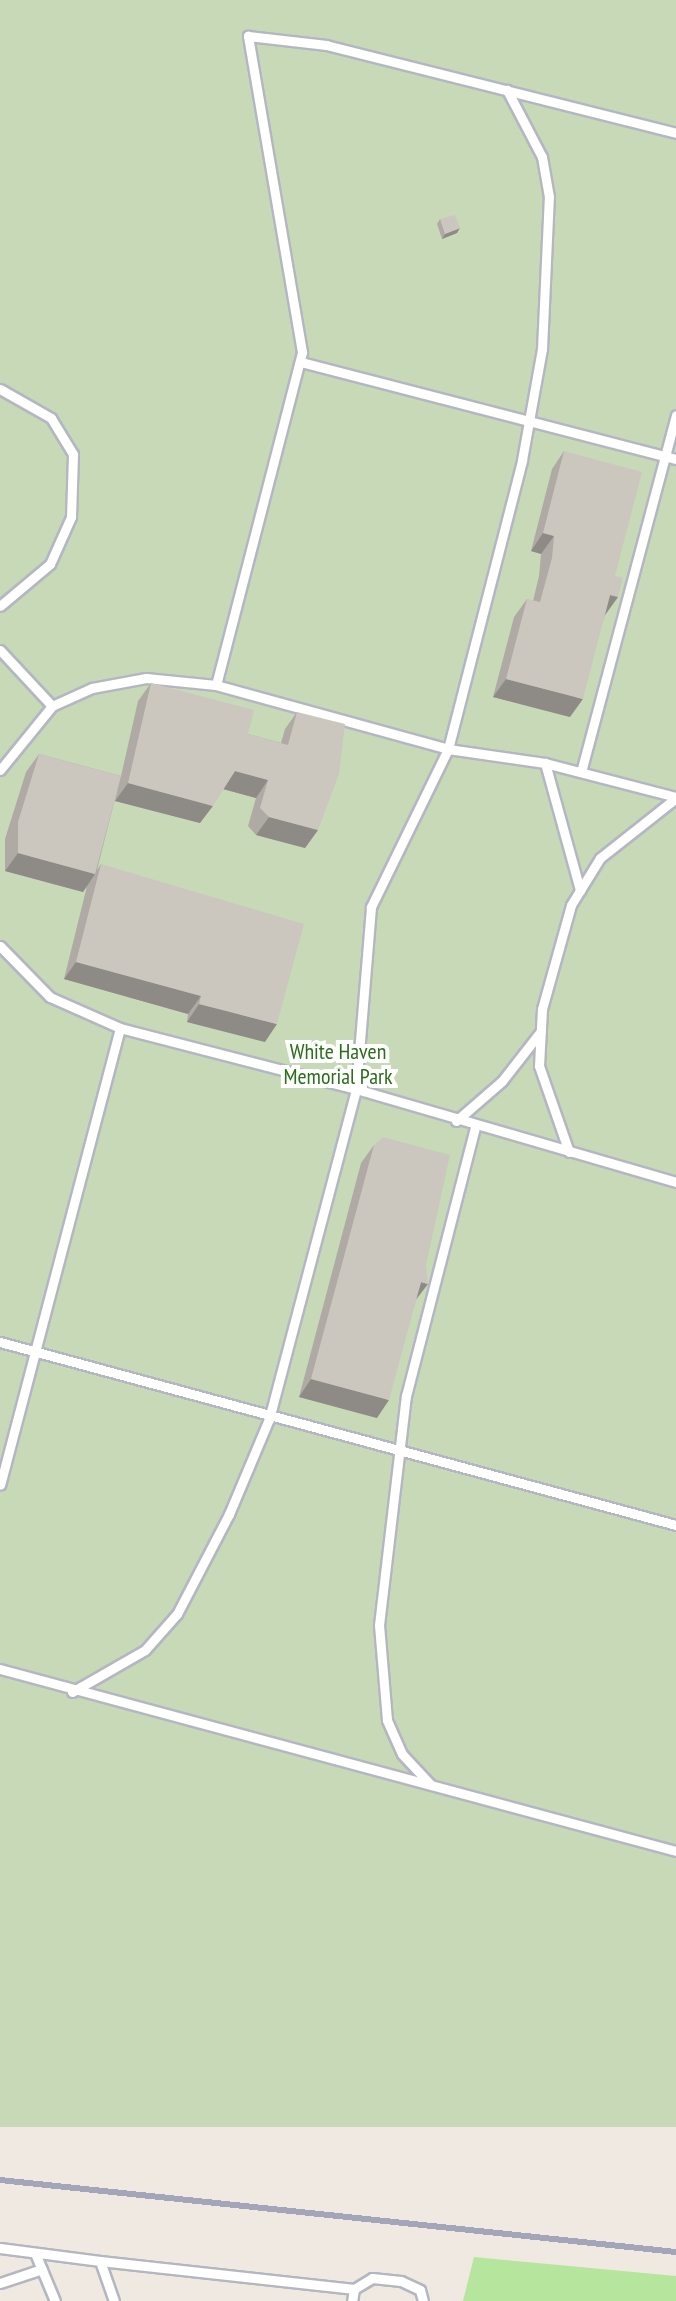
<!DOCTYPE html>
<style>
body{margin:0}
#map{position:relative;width:676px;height:2301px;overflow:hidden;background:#efe9e1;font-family:"PT Sans Narrow",sans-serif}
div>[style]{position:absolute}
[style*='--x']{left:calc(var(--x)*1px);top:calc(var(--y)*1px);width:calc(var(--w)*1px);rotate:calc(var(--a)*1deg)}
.green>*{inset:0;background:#b6e59e}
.cemetery>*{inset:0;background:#c8d9b8;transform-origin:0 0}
.roads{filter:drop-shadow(2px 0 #b4b7c1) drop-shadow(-2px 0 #b4b7c1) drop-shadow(0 2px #b4b7c1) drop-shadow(0 -2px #b4b7c1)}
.lane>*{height:9px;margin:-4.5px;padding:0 4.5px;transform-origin:4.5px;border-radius:4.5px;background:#fff}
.rail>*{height:6px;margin:-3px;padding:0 3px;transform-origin:3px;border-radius:3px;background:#a3a6b8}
.wall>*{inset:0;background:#afaba4}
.shaded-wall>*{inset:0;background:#8e8b86}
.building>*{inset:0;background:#cbc7bf}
span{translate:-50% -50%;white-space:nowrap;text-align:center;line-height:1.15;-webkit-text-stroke:8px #fff;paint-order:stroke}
.park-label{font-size:22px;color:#2c6e1b}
</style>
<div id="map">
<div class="green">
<i style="clip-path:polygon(474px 2257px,676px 2276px,676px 2301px,463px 2301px)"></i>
</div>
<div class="cemetery">
<i style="left:0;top:0;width:676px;height:2127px"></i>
</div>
<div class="roads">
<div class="lane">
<i style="--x:301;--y:362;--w:387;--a:14.5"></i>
<i style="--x:0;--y:389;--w:59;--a:29.6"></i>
<i style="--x:51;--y:418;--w:42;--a:58.6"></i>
<i style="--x:73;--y:454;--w:63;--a:91.8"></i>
<i style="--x:71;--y:517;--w:51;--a:114.1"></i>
<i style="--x:50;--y:564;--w:65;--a:140"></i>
<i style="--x:0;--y:650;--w:76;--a:47.1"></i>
<i style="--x:216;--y:685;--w:241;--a:15.4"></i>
<i style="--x:448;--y:749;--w:298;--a:-75.6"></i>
<i style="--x:522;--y:460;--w:113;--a:-79.8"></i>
<i style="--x:542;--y:349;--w:152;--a:-87.4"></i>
<i style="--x:549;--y:197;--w:41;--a:-99.9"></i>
<i style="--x:542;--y:157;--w:76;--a:-117.6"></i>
<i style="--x:545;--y:763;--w:132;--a:74.6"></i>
<i style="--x:0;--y:770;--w:82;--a:-50.9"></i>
<i style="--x:52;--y:706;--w:44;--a:-24.2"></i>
<i style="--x:92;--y:688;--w:55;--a:-10.5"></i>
<i style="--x:146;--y:678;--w:70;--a:5.7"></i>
<i style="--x:216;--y:685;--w:344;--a:-75.5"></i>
<i style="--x:302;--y:352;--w:321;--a:-99.7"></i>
<i style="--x:248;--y:36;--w:79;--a:6.6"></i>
<i style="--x:326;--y:45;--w:361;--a:14.1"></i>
<i style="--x:581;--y:772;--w:369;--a:-75.1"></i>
<i style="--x:676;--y:797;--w:135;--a:-165.5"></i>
<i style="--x:545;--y:763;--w:98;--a:-171.8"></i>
<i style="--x:448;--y:749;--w:176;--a:116"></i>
<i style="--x:371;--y:907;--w:183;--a:94.7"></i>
<i style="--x:356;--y:1089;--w:333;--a:16.2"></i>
<i style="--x:0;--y:946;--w:71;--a:45.6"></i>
<i style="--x:50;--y:997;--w:77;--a:23.9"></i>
<i style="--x:120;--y:1028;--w:472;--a:104.7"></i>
<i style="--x:456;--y:1121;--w:61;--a:-41"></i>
<i style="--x:502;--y:1081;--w:63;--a:-52"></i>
<i style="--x:569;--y:1152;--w:91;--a:-109.2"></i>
<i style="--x:539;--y:1066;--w:57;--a:-87"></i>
<i style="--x:542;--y:1009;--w:108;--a:-74.4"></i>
<i style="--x:571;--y:905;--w:55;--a:-58.3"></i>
<i style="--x:600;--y:858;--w:97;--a:-38.3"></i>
<i style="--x:0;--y:1342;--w:700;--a:15.15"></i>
<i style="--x:0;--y:1669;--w:700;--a:15.07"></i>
<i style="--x:72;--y:1692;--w:84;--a:-29.9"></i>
<i style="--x:145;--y:1650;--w:48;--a:-48.4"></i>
<i style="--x:177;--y:1614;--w:113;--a:-62.5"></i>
<i style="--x:229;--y:1514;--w:103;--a:-67.2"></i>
<i style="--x:269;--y:1419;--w:341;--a:-75.2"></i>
<i style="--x:356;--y:1089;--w:244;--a:-165.5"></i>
<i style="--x:431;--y:1785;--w:42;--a:-133.1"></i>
<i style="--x:402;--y:1754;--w:37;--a:-114"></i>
<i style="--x:387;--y:1720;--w:95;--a:-94.8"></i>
<i style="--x:379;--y:1625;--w:231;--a:-83.3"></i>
<i style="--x:406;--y:1396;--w:278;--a:-75.6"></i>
<i style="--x:0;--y:2248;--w:101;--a:7.4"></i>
<i style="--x:100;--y:2261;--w:42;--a:70.7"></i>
<i style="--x:35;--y:2253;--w:52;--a:67.4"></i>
<i style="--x:100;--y:2261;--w:256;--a:6.3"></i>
<i style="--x:354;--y:2289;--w:12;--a:99"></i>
<i style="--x:0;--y:2283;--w:44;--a:-18.4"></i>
<i style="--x:354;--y:2289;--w:21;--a:-31"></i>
<i style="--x:372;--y:2278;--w:29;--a:6"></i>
<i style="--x:401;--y:2281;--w:21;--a:25"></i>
<i style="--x:420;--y:2290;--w:11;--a:75"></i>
</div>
</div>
<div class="rail">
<i style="--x:0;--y:2180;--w:680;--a:6.08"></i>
</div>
<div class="wall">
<i style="clip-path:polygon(440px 219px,457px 233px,442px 239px,437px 224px)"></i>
<i style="clip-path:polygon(564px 451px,615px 576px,618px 597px,605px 615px,570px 717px,493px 697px,514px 617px,527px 599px,533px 601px,539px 576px,541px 554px,531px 551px,552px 469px)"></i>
<i style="clip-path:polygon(151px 683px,248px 734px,281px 743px,285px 729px,297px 712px,318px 830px,305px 848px,256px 835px,248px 826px,256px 798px,223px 789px,200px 823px,115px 801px,119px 783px,97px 870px,101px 864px,265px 1042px,187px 1022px,188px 1014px,64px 979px,87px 886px,83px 892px,5px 871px,5px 839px,26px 772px,39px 754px,121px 776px,138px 701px)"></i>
<i style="clip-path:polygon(374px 1145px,416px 1300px,377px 1418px,299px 1397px,361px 1163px)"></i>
</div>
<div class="shaded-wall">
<i style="clip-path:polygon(460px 228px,457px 233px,442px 239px,445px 234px)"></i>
<i style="clip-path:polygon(543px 533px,554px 536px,541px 554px,531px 551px)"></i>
<i style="clip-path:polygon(610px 595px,618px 597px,605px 615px)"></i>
<i style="clip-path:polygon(506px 679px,583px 699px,570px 717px,493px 697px)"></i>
<i style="clip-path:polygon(235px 771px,268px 780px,256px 798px,223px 789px)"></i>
<i style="clip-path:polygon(128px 783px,213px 806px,200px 823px,115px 801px)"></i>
<i style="clip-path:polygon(269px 817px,318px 830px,305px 848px,256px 835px)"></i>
<i style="clip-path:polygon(18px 853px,95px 874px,83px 892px,5px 871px)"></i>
<i style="clip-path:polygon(76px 962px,201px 996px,188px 1014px,64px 979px)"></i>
<i style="clip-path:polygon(199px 1004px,277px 1024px,265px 1042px,187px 1022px)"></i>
<i style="clip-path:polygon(421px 1282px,428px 1284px,415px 1301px)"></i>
<i style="clip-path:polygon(311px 1379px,389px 1400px,377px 1418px,299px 1397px)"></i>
</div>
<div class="building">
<i style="clip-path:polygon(455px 215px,460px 228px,445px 234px,440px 219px)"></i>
<i style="clip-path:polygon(564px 451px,642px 472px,615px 576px,623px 578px,618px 597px,610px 595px,583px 699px,506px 679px,527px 599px,540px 602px,552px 558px,554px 536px,543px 533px)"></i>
<i style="clip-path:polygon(151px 683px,254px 710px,248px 734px,288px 745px,297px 712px,345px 724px,339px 774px,318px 830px,269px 817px,260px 808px,268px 780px,235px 771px,213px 806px,128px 783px)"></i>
<i style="clip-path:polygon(39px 754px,121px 776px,95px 874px,18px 853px,18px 822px)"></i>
<i style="clip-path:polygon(101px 864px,304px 924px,277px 1024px,199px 1004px,201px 996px,76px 962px)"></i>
<i style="clip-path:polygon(383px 1137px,450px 1155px,426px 1265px,428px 1284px,421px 1282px,389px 1400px,311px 1379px,374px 1145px)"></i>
</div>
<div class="park-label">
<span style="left:338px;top:1064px">White Haven<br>Memorial Park</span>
</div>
</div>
